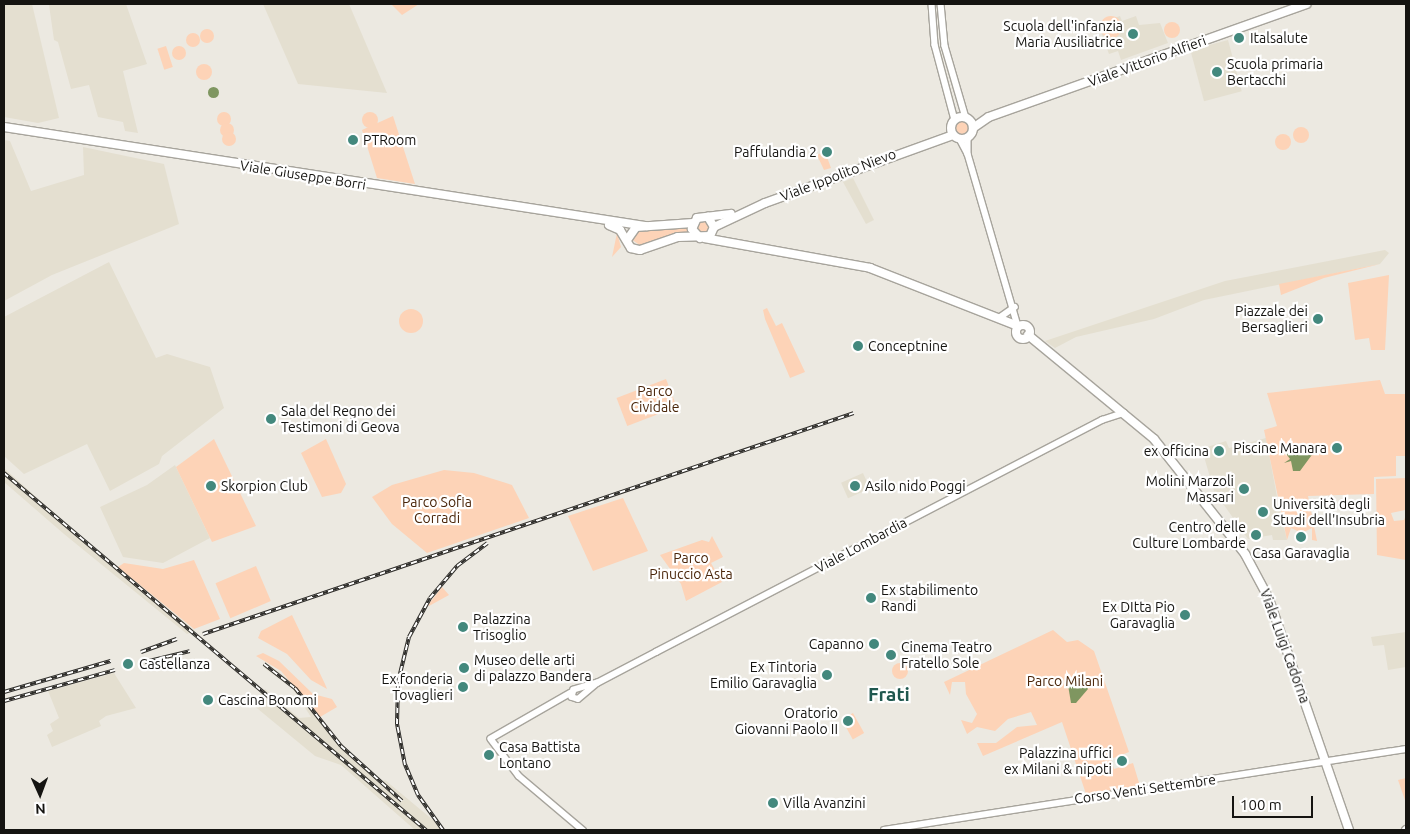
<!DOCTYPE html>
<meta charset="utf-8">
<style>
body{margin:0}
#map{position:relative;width:1410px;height:834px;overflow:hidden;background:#ece9e1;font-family:Ubuntu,sans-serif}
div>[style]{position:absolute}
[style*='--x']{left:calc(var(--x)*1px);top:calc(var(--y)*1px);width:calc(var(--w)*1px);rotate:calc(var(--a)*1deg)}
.built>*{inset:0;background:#e4dfd0;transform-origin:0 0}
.green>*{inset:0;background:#fdd3b7;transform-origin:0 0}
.round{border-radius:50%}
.water>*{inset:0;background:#7f9660}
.roads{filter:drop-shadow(1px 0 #a7a49c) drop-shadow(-1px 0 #a7a49c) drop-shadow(0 1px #a7a49c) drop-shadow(0 -1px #a7a49c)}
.minor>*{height:5.5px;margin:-2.75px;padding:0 2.75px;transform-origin:2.75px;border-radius:2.75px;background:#fff}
.major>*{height:8px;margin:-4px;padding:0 4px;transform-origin:4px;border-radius:4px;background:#fff}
.major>.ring{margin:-4px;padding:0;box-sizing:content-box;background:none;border:8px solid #fff;border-radius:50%}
.rail>*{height:4px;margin-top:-2px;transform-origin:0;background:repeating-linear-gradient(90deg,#fff 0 5.5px,#2f2e2b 0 11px);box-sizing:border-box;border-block:1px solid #2f2e2b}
.dots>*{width:14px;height:14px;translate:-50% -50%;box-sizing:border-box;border:2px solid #fff;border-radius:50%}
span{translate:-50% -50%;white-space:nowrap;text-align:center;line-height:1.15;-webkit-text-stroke:4.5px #fff;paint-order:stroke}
.poi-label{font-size:14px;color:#151411}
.right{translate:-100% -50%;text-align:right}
.left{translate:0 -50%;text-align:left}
.street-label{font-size:14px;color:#151411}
.park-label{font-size:14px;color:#4a260a}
.district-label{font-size:19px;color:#20584f;font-weight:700}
.frame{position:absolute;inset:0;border:5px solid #151411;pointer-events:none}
.north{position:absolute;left:15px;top:769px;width:50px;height:50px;-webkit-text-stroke:4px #fff;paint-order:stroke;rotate:178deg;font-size:14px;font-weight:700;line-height:20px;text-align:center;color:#151411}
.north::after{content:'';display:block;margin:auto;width:18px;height:22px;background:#151411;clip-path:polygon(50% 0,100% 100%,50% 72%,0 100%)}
.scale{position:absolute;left:1232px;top:796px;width:81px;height:22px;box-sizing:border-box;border:2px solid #151411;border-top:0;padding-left:6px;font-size:15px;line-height:18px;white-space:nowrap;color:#151411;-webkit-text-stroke:4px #fff;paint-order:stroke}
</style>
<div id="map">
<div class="built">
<i style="clip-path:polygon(4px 4px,32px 4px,59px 118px,38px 123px,4px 117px)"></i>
<i style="clip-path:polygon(45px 4px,126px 4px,147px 64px,123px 71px,138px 133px,125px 131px,123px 122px,98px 117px,89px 85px,71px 89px,58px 42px,54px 40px,49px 5px)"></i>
<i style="clip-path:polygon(263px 4px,349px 4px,387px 93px,298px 84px)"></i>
<i style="clip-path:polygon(1120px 16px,1122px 21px,1136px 16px,1139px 25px,1160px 23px,1168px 43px,1121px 60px,1118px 51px,1109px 54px,1098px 24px)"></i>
<i style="left:1228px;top:40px;width:53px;height:39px;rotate:75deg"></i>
<i style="clip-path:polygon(4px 140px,10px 141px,31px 191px,84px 175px,83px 147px,164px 164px,179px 224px,52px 275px,4px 301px)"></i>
<i style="clip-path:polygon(853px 178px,874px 220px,866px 224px,843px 182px)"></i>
<i style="clip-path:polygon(1385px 250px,1389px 253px,1380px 264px,1204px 300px,1154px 319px,1076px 337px,1055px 348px,1045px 341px,1225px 281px)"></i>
<i style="clip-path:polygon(109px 262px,156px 358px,167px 354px,210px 367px,224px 408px,162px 456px,159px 464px,110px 491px,87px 444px,24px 474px,4px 456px,4px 317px)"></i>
<i style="clip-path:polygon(1266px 438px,1278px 502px,1287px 540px,1273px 540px,1272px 535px,1248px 539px,1214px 491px,1205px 460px,1204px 448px,1226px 441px,1229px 448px)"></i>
<i style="clip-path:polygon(175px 465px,210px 538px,163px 563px,123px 557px,100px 507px,147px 485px)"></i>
<i style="clip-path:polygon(4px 468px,66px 524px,195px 631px,187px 634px,64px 534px,4px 482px)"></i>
<i style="left:863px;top:473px;width:17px;height:24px;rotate:66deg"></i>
<i style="clip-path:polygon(1406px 632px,1406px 667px,1388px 670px,1384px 645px,1373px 646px,1371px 637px)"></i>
<i style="clip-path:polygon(265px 662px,296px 685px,331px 733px,380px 782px,385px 780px,445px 830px,415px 830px,341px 765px,315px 756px,252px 704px,265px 689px,299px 718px,311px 717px,292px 688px,263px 667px)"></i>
<i style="clip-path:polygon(114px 673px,136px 708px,106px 716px,99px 721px,101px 726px,52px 747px,47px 735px,53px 731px,50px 724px,59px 718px,48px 691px)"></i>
</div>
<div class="green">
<i style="clip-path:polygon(391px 4px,419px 4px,402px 15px)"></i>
<i class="round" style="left:1100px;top:16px;width:22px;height:22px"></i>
<i class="round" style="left:1164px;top:22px;width:16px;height:16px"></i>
<i class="round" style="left:200px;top:29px;width:14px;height:14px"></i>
<i class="round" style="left:186px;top:33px;width:14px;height:14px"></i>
<i class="round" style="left:172px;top:46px;width:14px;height:14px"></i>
<i style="left:166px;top:46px;width:22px;height:9px;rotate:72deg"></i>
<i class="round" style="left:196px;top:64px;width:16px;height:16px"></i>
<i class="round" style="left:362px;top:112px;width:16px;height:16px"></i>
<i class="round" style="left:217px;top:112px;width:14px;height:14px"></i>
<i style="clip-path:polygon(393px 116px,415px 184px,377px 178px,362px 130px)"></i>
<i class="round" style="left:954px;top:120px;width:16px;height:16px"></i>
<i class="round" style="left:220px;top:123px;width:14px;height:14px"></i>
<i class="round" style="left:1293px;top:127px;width:16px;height:16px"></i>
<i class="round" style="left:222px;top:132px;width:14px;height:14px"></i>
<i class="round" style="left:1275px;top:134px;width:16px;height:16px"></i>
<i style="clip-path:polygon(821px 153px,827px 157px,831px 168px,824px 170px,817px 155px)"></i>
<i class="round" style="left:697px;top:221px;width:12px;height:12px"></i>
<i style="clip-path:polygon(688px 228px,689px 233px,641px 246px,631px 239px,636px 230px)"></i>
<i style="clip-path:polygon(617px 233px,621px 247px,612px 257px)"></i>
<i style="clip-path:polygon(1380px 264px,1324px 278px,1281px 295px,1279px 284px)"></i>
<i style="clip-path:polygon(1389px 275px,1385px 350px,1371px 350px,1369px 338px,1355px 340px,1348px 283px)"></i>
<i style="clip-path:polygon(767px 308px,776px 326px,782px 323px,805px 372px,790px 378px,765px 319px,763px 310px)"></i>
<i class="round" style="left:399px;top:309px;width:24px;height:24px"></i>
<i style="left:666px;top:379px;width:30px;height:53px;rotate:69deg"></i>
<i style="clip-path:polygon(1380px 380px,1385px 394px,1406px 394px,1406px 456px,1396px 456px,1396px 476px,1374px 477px,1374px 494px,1308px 496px,1317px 541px,1312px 540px,1312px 528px,1302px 533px,1291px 528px,1287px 540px,1264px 430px,1277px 426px,1267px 393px)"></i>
<i style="clip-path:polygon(214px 439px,256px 526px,212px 542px,176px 467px)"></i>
<i style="clip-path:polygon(326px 439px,346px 484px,341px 493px,322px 497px,301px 453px)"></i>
<i style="clip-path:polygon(444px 470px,474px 473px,512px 485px,529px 518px,427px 553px,392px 524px,372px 497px,392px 485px)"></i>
<i style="clip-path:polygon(1406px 478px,1405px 510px,1391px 513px,1394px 521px,1404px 520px,1406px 515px,1406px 560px,1377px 555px,1376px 479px)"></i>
<i style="clip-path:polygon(623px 498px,648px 551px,593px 571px,568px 516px)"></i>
<i style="clip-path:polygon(712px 536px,723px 557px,711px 563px,722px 582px,686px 601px,681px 584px,660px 555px,702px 540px,709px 542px)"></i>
<i style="clip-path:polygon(194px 560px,220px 619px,194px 629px,118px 567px,124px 563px,163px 569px)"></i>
<i style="left:256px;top:566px;width:38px;height:44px;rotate:67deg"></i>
<i style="clip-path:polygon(442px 587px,449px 595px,429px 606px,428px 605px)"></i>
<i style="clip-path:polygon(292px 615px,325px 684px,327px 689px,311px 680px,287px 654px,258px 638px,261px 631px)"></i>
<i style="clip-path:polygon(1053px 630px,1067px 642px,1078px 640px,1094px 651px,1129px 752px,1111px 759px,1114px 769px,1133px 763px,1140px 786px,1086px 794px,1062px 722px,983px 756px,977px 743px,996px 743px,1017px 727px,1037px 725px,1031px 712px,1008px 719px,995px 731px,977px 727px,967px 734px,961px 720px,972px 723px,977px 714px,966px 694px,965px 682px,952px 682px,950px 695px,944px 682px)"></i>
<i style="clip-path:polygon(263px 653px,279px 661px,313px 694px,332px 699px,337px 707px,320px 717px,281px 671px,256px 656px)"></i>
<i class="round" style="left:892px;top:663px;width:16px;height:16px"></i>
<i style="left:853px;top:713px;width:23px;height:13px;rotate:61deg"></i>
<i style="clip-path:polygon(1406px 778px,1406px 803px,1398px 780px)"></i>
</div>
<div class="water">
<i class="round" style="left:207.5px;top:86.5px;width:11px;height:11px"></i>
<i style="clip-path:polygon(1292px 447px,1301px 455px,1307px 447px,1314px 452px,1300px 471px,1293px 471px,1291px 461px,1284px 463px,1290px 459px,1284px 451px)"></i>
<i style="clip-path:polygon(1084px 679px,1088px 689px,1076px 703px,1071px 703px,1068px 685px)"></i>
</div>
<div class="roads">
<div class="minor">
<i style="--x:932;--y:4;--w:41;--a:85.8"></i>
<i style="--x:935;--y:45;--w:78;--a:75.1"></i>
<i style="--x:941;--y:4;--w:42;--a:84.6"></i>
<i style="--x:945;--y:46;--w:75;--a:73.7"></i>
<i style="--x:968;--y:137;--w:17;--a:90"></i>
<i style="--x:968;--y:154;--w:179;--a:73.8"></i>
<i style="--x:960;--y:139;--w:15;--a:62"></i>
<i style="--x:999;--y:318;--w:19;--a:-35"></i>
<i style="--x:597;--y:683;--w:24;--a:163"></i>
<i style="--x:574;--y:690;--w:7;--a:106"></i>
<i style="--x:572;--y:697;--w:6;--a:18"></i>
<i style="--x:578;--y:699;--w:25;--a:-40"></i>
<i style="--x:597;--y:683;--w:67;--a:-27.7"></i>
<i style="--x:656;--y:652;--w:503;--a:-27.48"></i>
<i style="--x:1102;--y:420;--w:23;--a:-18"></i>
<i style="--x:571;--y:693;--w:92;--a:150.1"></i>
<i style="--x:491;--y:739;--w:46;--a:52.9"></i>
<i style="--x:519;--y:776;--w:84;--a:40.2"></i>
<i style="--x:884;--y:830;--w:528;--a:-8.82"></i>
<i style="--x:1405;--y:830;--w:1;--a:-45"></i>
</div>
<div class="major">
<i class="ring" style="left:951px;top:117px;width:14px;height:14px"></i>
<i style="--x:4;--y:127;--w:650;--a:8.77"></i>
<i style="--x:973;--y:128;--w:19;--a:-35"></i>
<i style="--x:989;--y:117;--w:337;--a:-19.6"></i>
<i style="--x:609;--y:225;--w:12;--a:24"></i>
<i style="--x:620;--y:230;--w:21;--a:59"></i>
<i style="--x:631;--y:248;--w:9;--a:13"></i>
<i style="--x:640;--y:250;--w:40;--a:-18.9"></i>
<i style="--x:678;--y:237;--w:32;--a:-2"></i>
<i style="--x:710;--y:236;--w:10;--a:-66"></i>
<i style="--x:714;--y:227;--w:12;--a:-121"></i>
<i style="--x:714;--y:227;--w:56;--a:-25.2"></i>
<i style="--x:765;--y:203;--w:200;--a:-19.9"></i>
<i style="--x:700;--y:238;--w:12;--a:-132"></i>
<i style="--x:692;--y:229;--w:12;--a:-66"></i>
<i style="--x:697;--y:218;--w:34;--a:-7"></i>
<i style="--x:704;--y:238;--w:169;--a:10.2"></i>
<i style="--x:870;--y:268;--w:159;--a:21.4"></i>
<i style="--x:627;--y:240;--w:16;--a:-55"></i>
<i style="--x:636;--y:227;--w:57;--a:-4"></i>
<i class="ring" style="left:1016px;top:325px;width:6px;height:6px"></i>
<i style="--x:1028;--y:335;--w:163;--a:39.5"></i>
<i style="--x:1154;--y:439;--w:147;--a:51.6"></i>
<i style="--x:1245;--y:554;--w:51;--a:61.9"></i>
<i style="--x:1269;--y:599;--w:244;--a:70.9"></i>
</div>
</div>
<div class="rail">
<i style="--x:4;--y:473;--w:553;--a:40.23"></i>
<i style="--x:203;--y:634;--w:687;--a:-18.75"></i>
<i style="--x:141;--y:652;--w:38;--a:-20"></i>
<i style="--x:145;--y:662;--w:46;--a:-13.7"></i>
<i style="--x:264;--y:664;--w:39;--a:38"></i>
<i style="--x:295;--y:688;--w:74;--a:51.6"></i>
<i style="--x:341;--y:746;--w:82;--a:42"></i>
<i style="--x:4;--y:692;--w:111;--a:-16.2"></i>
<i style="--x:4;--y:701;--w:115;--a:-15.6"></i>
<i style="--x:443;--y:830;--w:43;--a:-125.5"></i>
<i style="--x:418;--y:795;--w:33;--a:-113"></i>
<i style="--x:405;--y:765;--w:42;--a:-101"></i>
<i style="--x:397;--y:724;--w:42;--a:-88.6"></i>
<i style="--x:398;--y:682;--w:46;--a:-76.3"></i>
<i style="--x:409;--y:637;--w:44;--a:-61.7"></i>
<i style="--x:430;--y:598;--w:42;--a:-49.8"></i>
<i style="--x:457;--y:566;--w:38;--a:-37"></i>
</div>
<div class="dots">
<i style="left:1133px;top:34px;background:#43887d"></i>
<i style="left:1239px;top:38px;background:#43887d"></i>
<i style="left:1217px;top:72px;background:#43887d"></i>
<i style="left:353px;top:140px;background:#43887d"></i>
<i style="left:827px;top:152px;background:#43887d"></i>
<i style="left:1318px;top:319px;background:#43887d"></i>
<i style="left:858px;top:346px;background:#43887d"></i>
<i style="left:271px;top:419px;background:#43887d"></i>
<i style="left:1337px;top:448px;background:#43887d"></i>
<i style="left:1219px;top:451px;background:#43887d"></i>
<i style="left:211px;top:486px;background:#43887d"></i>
<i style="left:855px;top:486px;background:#43887d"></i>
<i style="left:1244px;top:489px;background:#43887d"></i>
<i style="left:1263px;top:512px;background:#43887d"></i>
<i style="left:1256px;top:535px;background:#43887d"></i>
<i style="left:1301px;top:537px;background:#43887d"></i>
<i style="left:871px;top:598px;background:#43887d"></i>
<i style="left:1185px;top:615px;background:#43887d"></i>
<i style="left:463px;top:627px;background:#43887d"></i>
<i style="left:874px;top:644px;background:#43887d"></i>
<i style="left:891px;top:655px;background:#43887d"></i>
<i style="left:128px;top:664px;background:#43887d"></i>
<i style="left:464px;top:668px;background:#43887d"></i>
<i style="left:827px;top:675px;background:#43887d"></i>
<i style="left:463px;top:687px;background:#43887d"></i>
<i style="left:208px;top:700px;background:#43887d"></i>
<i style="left:848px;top:721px;background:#43887d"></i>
<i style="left:489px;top:755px;background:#43887d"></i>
<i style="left:1122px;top:761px;background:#43887d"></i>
<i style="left:773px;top:803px;background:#43887d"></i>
</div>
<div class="poi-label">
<span class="right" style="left:1123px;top:34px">Scuola dell'infanzia<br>Maria Ausiliatrice</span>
<span class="left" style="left:1250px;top:38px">Italsalute</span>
<span class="left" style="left:1227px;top:72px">Scuola primaria<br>Bertacchi</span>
<span class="left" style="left:363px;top:140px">PTRoom</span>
<span class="right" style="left:817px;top:152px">Paffulandia 2</span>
<span class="right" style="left:1308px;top:319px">Piazzale dei<br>Bersaglieri</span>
<span class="left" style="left:868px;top:346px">Conceptnine</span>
<span class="left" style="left:281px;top:419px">Sala del Regno dei<br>Testimoni di Geova</span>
<span class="right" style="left:1327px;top:448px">Piscine Manara</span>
<span class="right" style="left:1209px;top:451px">ex officina</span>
<span class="right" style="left:1234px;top:489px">Molini Marzoli<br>Massari</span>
<span class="left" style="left:221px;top:486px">Skorpion Club</span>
<span class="left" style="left:865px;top:486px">Asilo nido Poggi</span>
<span class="left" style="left:1273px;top:512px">Università degli<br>Studi dell'Insubria</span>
<span class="right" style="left:1246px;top:535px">Centro delle<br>Culture Lombarde</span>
<span style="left:1301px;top:553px">Casa Garavaglia</span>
<span class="left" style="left:881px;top:598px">Ex stabilimento<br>Randi</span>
<span class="right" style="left:1175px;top:615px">Ex DItta Pio<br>Garavaglia</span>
<span class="left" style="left:473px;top:627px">Palazzina<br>Trisoglio</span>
<span class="right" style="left:864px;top:644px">Capanno</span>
<span class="left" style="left:901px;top:655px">Cinema Teatro<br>Fratello Sole</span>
<span class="left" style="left:474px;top:668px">Museo delle arti<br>di palazzo Bandera</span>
<span class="left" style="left:139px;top:664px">Castellanza</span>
<span class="right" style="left:817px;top:675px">Ex Tintoria<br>Emilio Garavaglia</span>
<span class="right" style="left:453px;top:687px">Ex fonderia<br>Tovaglieri</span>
<span class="left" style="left:218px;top:700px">Cascina Bonomi</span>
<span class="right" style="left:838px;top:721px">Oratorio<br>Giovanni Paolo II</span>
<span class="left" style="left:499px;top:755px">Casa Battista<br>Lontano</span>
<span class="right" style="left:1112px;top:761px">Palazzina uffici<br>ex Milani &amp; nipoti</span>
<span class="left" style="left:783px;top:803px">Villa Avanzini</span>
</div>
<div class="street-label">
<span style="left:1147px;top:61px;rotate:-20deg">Viale Vittorio Alfieri</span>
<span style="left:303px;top:175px;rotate:9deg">Viale Giuseppe Borri</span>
<span style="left:838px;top:175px;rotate:-21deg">Viale Ippolito Nievo</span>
<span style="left:861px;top:545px;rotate:-28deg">Viale Lombardia</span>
<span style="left:1285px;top:646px;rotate:70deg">Viale Luigi Cadorna</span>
<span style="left:1145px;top:789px;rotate:-8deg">Corso Venti Settembre</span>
</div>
<div class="park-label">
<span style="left:655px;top:399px">Parco<br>Cividale</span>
<span style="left:437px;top:510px">Parco Sofia<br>Corradi</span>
<span style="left:691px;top:566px">Parco<br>Pinuccio Asta</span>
<span style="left:1065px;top:681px">Parco Milani</span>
</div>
<div class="district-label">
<span style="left:889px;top:695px">Frati</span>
</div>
<div class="frame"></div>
<div class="north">N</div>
<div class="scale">100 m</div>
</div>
